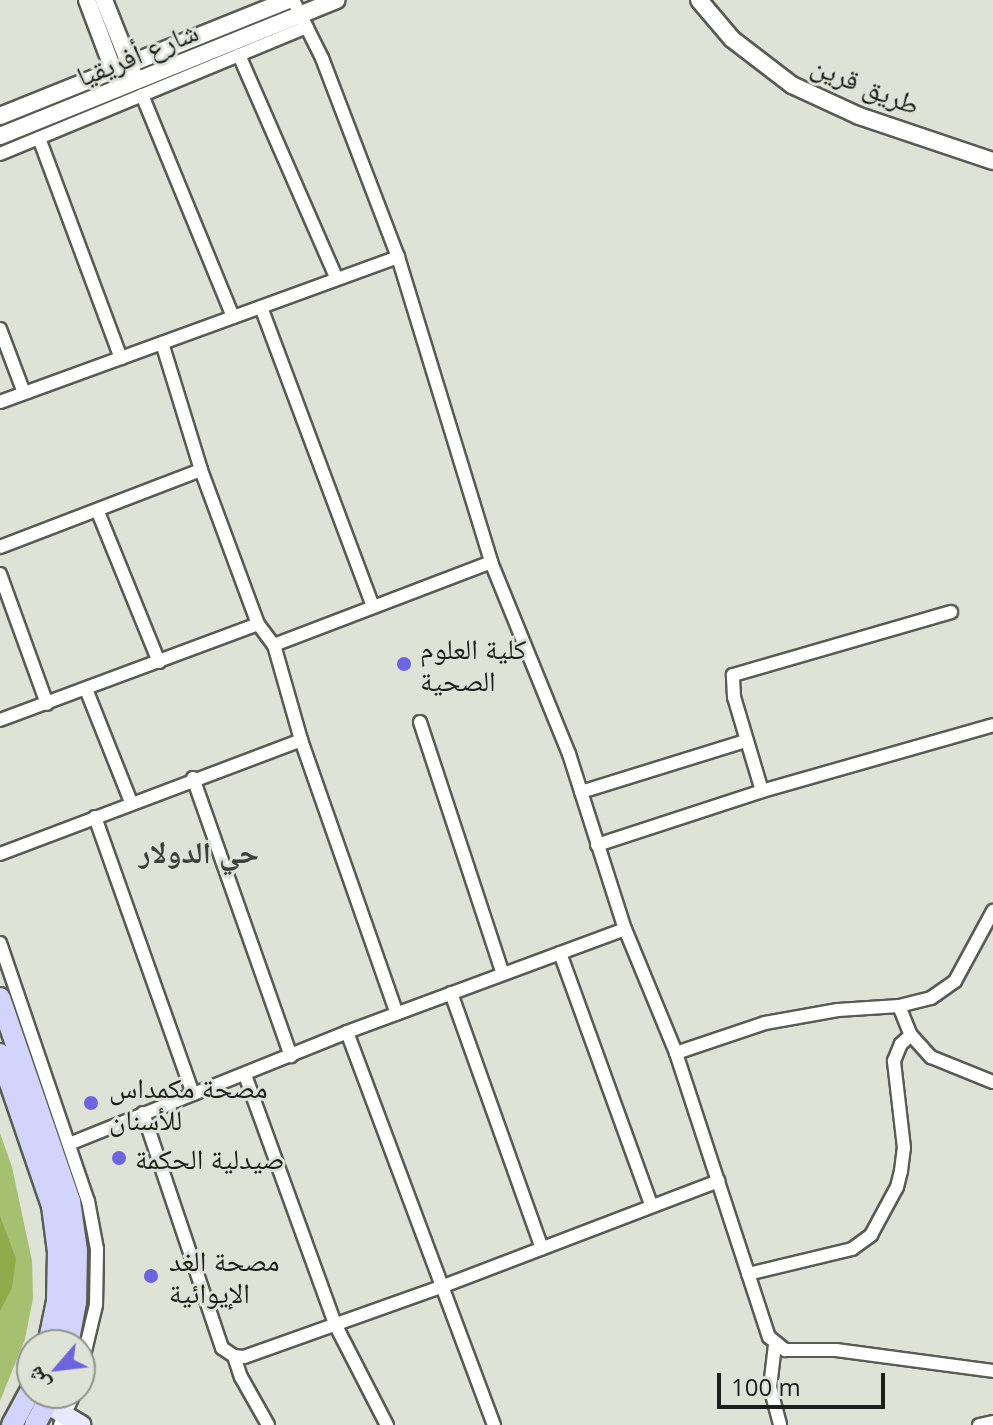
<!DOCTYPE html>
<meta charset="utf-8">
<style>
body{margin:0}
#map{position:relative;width:993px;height:1425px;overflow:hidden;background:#dee2d7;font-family:"Open Sans","Noto Naskh Arabic",sans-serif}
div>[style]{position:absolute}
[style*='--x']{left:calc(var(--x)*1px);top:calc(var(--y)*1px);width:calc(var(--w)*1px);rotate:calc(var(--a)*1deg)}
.green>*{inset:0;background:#a5c071}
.water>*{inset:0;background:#8dac4c}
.roads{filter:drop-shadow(2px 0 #585c53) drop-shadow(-2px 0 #585c53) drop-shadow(0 2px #585c53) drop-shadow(0 -2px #585c53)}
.minor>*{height:12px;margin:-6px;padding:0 6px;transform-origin:6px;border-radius:6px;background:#fff}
.tertiary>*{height:16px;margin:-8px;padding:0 8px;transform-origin:8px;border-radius:8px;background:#fff}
.secondary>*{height:18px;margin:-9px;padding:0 9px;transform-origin:9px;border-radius:9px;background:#e8e9fd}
.primary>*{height:20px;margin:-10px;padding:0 10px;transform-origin:10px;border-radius:10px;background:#d2d4fb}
.dots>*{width:22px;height:22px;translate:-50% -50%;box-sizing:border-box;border:4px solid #dee2d7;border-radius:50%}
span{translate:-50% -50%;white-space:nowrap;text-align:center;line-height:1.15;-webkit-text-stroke:6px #dee2d7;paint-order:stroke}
.street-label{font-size:28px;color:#1c1e1a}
.poi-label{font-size:28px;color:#1c1e1a}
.left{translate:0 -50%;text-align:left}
.neighbourhood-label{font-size:30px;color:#3e4138;font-weight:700}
.north{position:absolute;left:16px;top:1329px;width:80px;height:80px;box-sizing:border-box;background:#dee2d7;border:2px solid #90948b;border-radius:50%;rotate:242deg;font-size:22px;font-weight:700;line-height:32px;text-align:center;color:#1c1e1a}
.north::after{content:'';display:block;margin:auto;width:28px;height:36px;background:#6d65df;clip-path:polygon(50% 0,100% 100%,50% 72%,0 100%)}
.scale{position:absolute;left:717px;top:1373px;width:168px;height:36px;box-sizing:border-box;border:4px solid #1c1e1a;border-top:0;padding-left:10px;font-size:24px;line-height:28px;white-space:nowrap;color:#1c1e1a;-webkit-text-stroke:6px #dee2d7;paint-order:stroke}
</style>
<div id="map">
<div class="green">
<i style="clip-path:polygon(0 1133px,12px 1167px,32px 1261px,33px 1298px,25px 1339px,0 1401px)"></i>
</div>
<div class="water">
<i style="clip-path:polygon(0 1216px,16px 1259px,12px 1288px,0 1311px)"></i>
</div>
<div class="roads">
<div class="minor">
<i style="--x:293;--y:0;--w:65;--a:63.4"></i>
<i style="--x:322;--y:58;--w:213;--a:69.1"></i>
<i style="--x:398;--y:257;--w:319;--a:73"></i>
<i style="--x:491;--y:562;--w:207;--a:67.9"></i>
<i style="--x:569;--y:754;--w:184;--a:72.3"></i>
<i style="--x:625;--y:929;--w:134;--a:67.6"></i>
<i style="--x:676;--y:1053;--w:299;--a:71.9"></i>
<i style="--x:769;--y:1337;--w:21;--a:39"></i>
<i style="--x:785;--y:1350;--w:51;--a:0"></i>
<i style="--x:836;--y:1350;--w:158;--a:7.6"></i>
<i style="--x:239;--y:55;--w:244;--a:66.4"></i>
<i style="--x:142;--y:95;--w:240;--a:67.7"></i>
<i style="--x:39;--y:138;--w:235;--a:69.6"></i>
<i style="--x:0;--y:154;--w:332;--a:-22.5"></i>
<i style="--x:261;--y:307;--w:320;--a:69.5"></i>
<i style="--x:0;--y:329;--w:68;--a:69.4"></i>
<i style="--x:162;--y:343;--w:133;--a:72.9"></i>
<i style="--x:201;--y:470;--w:164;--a:69.7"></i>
<i style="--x:258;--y:624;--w:26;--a:53"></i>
<i style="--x:274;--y:645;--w:99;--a:74.1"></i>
<i style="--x:301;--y:740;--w:290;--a:70.7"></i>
<i style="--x:0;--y:402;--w:424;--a:-20"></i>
<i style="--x:98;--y:512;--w:162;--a:67.9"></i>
<i style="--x:0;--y:547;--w:215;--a:-21"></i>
<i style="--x:0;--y:574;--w:138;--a:70.1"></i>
<i style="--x:274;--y:645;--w:232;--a:-20.9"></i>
<i style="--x:86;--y:689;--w:122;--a:68.3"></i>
<i style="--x:0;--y:720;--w:275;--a:-20.4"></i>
<i style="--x:420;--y:722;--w:265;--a:71.8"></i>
<i style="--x:193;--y:778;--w:295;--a:70.6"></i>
<i style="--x:762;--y:791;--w:98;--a:-106.6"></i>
<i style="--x:734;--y:697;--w:22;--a:-93"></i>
<i style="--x:733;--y:675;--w:227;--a:-16.1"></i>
<i style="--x:581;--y:792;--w:173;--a:-17.2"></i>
<i style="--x:95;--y:817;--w:294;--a:70.5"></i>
<i style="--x:597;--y:845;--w:174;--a:-18.1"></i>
<i style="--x:762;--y:791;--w:240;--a:-15.9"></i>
<i style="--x:0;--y:854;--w:322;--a:-20.7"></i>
<i style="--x:0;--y:943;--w:273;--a:71.2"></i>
<i style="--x:88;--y:1201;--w:49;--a:79.4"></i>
<i style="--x:97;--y:1249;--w:56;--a:91"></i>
<i style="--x:96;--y:1305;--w:69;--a:103.4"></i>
<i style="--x:560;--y:953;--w:268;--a:70.1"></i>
<i style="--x:451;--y:993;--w:271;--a:70.4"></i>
<i style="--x:899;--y:1006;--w:31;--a:68"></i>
<i style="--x:911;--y:1035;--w:30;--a:48"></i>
<i style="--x:931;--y:1057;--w:67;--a:22"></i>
<i style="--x:347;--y:1032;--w:420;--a:69.5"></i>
<i style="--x:676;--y:1053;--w:94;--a:-18.6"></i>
<i style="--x:765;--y:1023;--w:74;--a:-10.1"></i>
<i style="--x:838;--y:1010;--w:61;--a:-3.8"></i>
<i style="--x:899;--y:1006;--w:33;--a:-14"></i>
<i style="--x:931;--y:998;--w:29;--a:-35"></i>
<i style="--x:955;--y:981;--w:80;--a:-61.5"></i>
<i style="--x:245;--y:1075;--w:265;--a:70.1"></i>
<i style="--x:335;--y:1324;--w:114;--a:62.8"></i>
<i style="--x:143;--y:1113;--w:248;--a:71.4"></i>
<i style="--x:222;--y:1348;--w:14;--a:34"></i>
<i style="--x:234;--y:1356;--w:10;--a:6"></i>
<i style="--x:244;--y:1357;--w:209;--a:-19.6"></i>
<i style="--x:441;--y:1287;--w:297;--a:-20.9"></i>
<i style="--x:69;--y:1144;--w:300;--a:-21.9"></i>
<i style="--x:347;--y:1032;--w:296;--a:-20.3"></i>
<i style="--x:748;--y:1274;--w:107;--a:-13.5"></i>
<i style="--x:852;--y:1249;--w:24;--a:-36"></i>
<i style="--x:871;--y:1235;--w:55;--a:-61.6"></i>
<i style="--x:897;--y:1187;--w:16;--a:-76"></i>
<i style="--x:901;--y:1171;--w:23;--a:-83"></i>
<i style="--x:904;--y:1148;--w:88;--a:-96.6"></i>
<i style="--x:894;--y:1061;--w:18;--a:-68"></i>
<i style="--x:901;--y:1044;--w:13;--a:-42"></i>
<i style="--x:775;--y:1345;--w:42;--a:96.8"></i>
<i style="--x:770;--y:1387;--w:39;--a:75"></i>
<i style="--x:234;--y:1356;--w:22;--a:72"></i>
<i style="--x:241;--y:1377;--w:55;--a:60.6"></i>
<i style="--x:60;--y:1425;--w:35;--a:-66"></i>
<i style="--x:979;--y:1425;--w:14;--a:-12"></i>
</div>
<div class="tertiary">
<i style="--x:87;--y:0;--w:82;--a:69.4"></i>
<i style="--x:104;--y:0;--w:79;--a:68.3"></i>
<i style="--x:699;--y:0;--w:51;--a:49.8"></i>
<i style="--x:732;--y:39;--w:76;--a:37.5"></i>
<i style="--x:792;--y:85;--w:74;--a:24.8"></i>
<i style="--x:859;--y:116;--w:141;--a:18.6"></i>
<i style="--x:0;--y:116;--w:311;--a:-21.9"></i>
<i style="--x:0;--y:136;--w:363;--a:-22"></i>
</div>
<div class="secondary">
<i style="--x:48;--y:1405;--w:39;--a:31"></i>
</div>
<div class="primary">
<i style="--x:0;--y:998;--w:215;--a:71"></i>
<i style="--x:70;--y:1201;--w:50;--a:82"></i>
<i style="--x:77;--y:1251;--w:51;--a:91.1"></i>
<i style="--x:76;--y:1302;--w:44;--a:100.5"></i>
<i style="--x:0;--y:1054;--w:161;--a:71.1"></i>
<i style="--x:52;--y:1206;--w:46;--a:82.6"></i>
<i style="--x:58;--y:1252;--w:49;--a:91.2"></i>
<i style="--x:57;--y:1301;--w:45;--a:101.6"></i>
<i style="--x:12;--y:1425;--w:42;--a:-61.6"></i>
<i style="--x:35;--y:1425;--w:36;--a:-62"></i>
</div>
</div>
<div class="dots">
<i style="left:404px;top:664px;background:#6d65df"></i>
<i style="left:91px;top:1103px;background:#6d65df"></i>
<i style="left:119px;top:1158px;background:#6d65df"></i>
<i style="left:151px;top:1276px;background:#6d65df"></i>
</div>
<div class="street-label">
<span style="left:137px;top:53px;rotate:-22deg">شارع أفريقيا</span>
<span style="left:866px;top:84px;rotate:22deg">طريق قرين</span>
</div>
<div class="poi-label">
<span class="left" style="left:420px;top:664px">كلية العلوم<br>الصحية</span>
<span class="left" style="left:109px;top:1103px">مصحة مكمداس<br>للأسنان</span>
<span class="left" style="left:135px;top:1158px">صيدلية الحكمة</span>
<span class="left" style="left:169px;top:1276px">مصحة الغد<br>الإيوائية</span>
</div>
<div class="neighbourhood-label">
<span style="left:199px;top:852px">حي الدولار</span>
</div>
<div class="north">ش</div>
<div class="scale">100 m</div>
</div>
